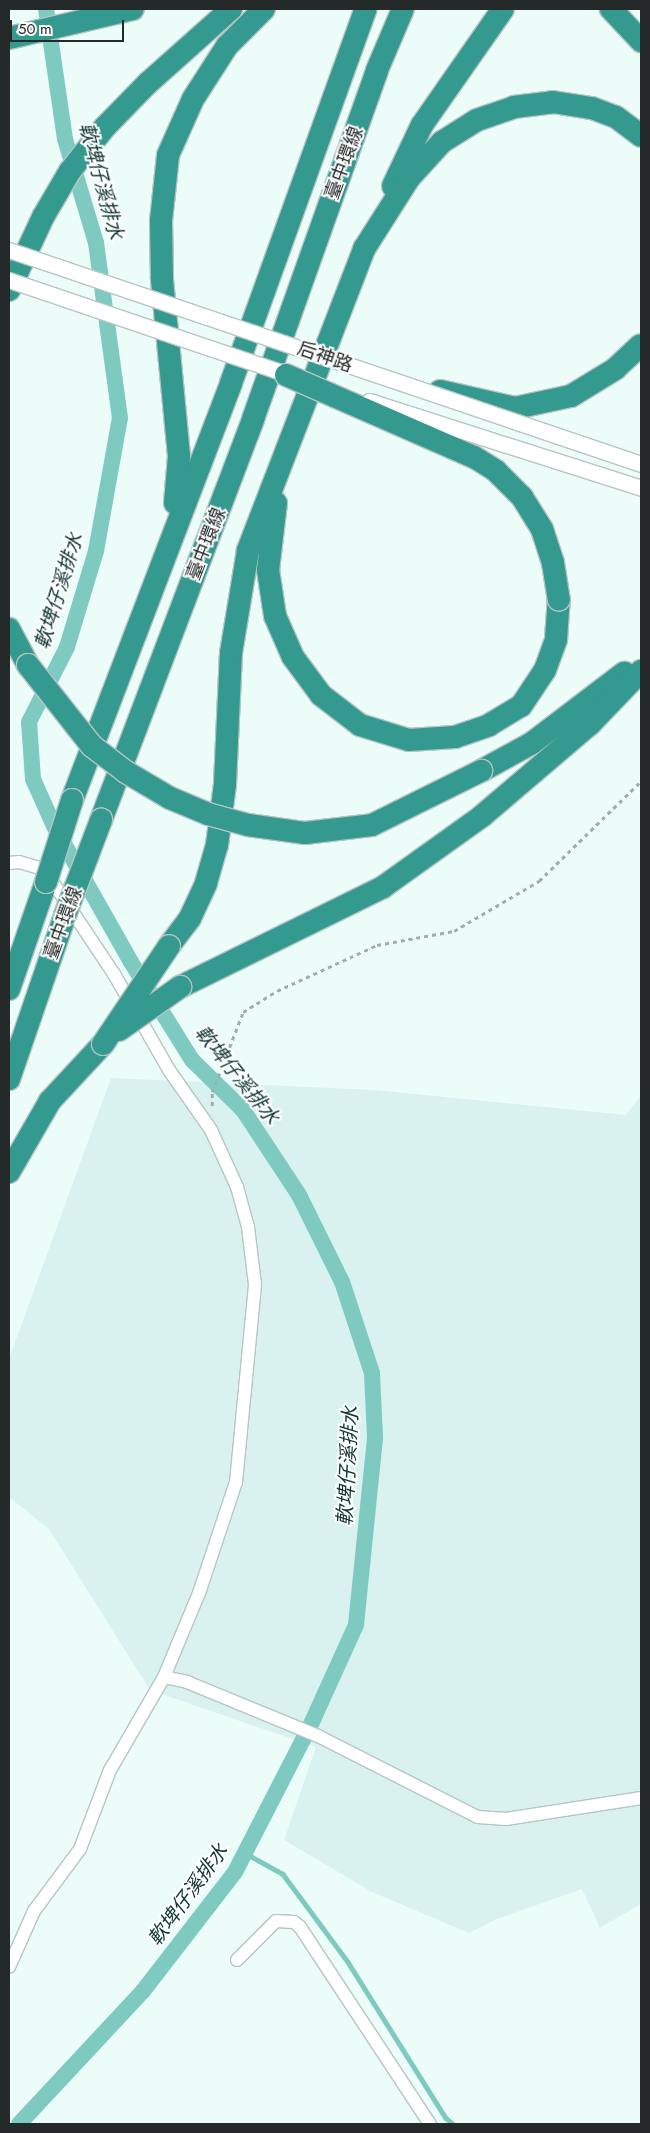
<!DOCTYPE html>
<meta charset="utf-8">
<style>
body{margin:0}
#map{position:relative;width:650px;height:2133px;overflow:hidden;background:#ecfcf9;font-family:Jost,"Noto Sans TC",sans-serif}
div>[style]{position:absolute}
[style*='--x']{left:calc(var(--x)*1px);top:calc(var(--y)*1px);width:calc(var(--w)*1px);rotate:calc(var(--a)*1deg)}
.built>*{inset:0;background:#d9f2ef}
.stream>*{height:4.5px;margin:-2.25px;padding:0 2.25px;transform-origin:2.25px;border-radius:2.25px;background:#7ecac0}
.canal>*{height:16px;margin:-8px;padding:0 8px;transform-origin:8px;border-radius:8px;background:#7ecac0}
.path>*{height:2.5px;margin-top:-1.25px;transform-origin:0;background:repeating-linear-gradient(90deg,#a1adab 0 4px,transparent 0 8px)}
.roads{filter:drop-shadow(1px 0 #b6c5c3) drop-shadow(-1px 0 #b6c5c3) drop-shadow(0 1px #b6c5c3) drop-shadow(0 -1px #b6c5c3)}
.minor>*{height:12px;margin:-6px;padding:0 6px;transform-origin:6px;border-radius:6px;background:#fff}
.motorway>*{height:22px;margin:-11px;padding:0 11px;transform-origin:11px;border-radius:11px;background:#34998f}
.bridges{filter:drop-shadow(1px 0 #b6c5c3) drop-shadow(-1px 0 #b6c5c3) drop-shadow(0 1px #b6c5c3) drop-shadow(0 -1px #b6c5c3)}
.tertiary-bridge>*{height:15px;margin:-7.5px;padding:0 7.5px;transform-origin:7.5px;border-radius:7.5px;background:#fff}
.motorway-bridge>*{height:22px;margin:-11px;padding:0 11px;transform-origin:11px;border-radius:11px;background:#34998f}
span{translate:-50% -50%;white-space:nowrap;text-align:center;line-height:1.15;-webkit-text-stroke:4px #fff;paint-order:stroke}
.street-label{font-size:19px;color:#242929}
.water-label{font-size:20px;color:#0f3531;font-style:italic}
.frame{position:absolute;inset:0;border:10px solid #242929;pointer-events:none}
.scale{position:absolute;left:10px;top:20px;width:114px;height:22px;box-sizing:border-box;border:2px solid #242929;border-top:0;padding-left:6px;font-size:15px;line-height:18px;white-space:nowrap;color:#242929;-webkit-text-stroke:4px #fff;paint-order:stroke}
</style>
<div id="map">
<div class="built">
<i style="clip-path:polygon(111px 1078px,374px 1090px,626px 1115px,641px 1095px,641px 1904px,600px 1928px,582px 1889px,497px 1919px,469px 1933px,372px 1892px,284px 1840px,316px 1747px,150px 1690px,49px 1529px,9px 1497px,9px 1359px)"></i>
</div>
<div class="stream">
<i style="--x:245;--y:1853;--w:43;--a:28.9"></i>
<i style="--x:283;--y:1874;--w:109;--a:53.5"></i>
<i style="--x:348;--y:1962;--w:184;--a:57.9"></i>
<i style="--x:446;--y:2118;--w:9;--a:41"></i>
</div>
<div class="canal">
<i style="--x:19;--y:2124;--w:182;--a:-47"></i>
<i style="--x:143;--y:1991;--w:150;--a:-52.3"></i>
<i style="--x:235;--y:1872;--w:169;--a:-62.8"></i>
<i style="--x:312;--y:1722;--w:107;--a:-65.6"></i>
<i style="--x:356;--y:1625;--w:189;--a:-84.2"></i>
<i style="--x:375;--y:1437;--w:64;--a:-92.7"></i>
<i style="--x:372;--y:1373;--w:96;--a:-108.2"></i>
<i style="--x:342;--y:1282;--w:97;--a:-116.3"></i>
<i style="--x:299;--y:1195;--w:102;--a:-123.4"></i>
<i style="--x:243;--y:1110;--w:71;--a:-135.6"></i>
<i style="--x:192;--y:1060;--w:115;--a:-121.9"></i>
<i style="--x:131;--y:962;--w:156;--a:-119.5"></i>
<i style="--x:54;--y:826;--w:51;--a:-114.1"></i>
<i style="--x:33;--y:779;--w:57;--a:-94"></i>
<i style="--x:29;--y:722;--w:84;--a:-63.1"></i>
<i style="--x:67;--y:647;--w:100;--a:-73.2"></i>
<i style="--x:96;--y:551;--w:135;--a:-79.8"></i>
<i style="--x:120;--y:418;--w:177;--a:-97.8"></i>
<i style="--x:96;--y:243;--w:109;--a:-106.6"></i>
<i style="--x:65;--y:139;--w:131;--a:-98.3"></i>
</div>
<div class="path">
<i style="--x:212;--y:1106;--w:14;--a:-90"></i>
<i style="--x:212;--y:1092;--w:86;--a:-68.8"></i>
<i style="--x:243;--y:1012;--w:40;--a:-32"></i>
<i style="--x:277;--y:991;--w:110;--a:-24.7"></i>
<i style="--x:377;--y:945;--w:78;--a:-10.3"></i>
<i style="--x:454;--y:931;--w:99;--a:-30.5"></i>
<i style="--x:539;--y:881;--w:143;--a:-44.4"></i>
</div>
<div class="roads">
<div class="minor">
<i style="--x:9;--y:863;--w:10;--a:-6"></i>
<i style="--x:19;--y:862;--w:26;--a:16"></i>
<i style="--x:44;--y:869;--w:126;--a:56.3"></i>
<i style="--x:114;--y:974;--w:111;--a:60.2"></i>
<i style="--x:169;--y:1070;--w:73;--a:55"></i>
<i style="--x:211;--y:1130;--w:63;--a:65.5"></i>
<i style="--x:237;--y:1187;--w:41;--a:74.6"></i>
<i style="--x:248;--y:1227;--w:58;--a:83.1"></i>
<i style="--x:255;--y:1285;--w:198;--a:95.5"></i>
<i style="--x:236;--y:1482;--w:117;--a:108.4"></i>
<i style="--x:199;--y:1593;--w:91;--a:112.6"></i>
<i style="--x:164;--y:1677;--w:108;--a:120.1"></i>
<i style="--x:110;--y:1770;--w:85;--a:110.8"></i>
<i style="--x:80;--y:1849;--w:77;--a:126.6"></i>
<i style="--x:34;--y:1911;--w:61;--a:114.1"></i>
<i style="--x:164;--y:1677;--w:24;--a:12"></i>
<i style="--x:187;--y:1682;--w:142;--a:22.4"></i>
<i style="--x:318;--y:1736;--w:179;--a:26.9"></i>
<i style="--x:478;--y:1817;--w:28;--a:4"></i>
<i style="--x:506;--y:1819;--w:137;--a:-8.8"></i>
<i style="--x:237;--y:1960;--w:55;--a:-45"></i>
<i style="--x:276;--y:1921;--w:18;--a:3"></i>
<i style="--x:294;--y:1922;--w:8;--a:40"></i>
<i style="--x:300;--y:1927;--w:236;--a:56.6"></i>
</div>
<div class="motorway">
<i style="--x:611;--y:9;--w:44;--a:46.8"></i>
<i style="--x:9;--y:38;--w:127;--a:-13.2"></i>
<i style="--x:393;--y:186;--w:68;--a:-64.6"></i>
<i style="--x:422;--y:125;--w:141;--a:-55.1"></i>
<i style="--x:9;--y:290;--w:81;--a:-65"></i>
<i style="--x:43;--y:217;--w:53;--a:-59.6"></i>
<i style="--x:70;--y:171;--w:56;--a:-51.5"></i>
<i style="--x:105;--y:127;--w:62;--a:-45.7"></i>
<i style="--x:148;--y:83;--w:111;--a:-41.7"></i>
<i style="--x:440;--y:391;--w:77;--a:12.8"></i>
<i style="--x:515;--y:408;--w:57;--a:-12.1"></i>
<i style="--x:571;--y:396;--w:52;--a:-31.5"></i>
<i style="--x:615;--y:369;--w:35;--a:-43"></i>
<i style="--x:175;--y:503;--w:47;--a:-85.1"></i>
<i style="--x:179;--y:456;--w:179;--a:-95.5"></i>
<i style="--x:162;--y:278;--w:57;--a:-91"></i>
<i style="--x:161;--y:221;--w:66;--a:-83.9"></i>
<i style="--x:168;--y:155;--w:61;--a:-65.9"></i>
<i style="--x:193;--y:99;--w:63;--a:-57.3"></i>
<i style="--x:227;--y:46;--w:52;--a:-45"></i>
<i style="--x:276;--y:503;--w:67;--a:96.8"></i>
<i style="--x:268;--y:570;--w:47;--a:81.3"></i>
<i style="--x:275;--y:616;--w:45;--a:66.3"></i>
<i style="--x:293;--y:657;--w:47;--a:53.6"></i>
<i style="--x:321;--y:695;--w:49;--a:37.6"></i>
<i style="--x:360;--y:725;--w:51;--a:17"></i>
<i style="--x:409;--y:740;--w:46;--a:-3.7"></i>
<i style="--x:455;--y:737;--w:36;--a:-19"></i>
<i style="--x:489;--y:725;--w:37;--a:-31"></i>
<i style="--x:521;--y:706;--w:43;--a:-56.3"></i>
<i style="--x:545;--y:670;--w:33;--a:-70"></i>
<i style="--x:556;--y:639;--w:39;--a:-86"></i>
<i style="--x:9;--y:629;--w:41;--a:62.2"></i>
<i style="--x:481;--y:771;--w:58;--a:-28.8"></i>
<i style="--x:532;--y:743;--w:116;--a:-37.3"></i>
<i style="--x:72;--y:800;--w:446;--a:-69.1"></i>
<i style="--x:231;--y:383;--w:398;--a:-70.2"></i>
<i style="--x:101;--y:820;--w:429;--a:-69.2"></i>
<i style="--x:253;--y:419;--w:370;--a:-70.4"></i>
<i style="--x:377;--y:70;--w:66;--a:-66.9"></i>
<i style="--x:169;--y:946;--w:35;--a:-53"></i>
<i style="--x:190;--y:918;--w:38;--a:-65"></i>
<i style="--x:206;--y:883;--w:40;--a:-74"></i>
<i style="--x:217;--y:845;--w:62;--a:-82.5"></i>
<i style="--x:225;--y:784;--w:131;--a:-87.4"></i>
<i style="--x:231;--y:653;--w:104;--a:-80.6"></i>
<i style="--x:248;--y:550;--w:323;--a:-68.9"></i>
<i style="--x:364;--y:249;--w:84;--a:-57.6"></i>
<i style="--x:409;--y:178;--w:49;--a:-47.5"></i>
<i style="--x:442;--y:142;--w:41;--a:-32.2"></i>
<i style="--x:477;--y:120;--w:39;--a:-19"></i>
<i style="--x:514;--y:107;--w:39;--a:-7"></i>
<i style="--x:553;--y:102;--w:39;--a:9"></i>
<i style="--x:592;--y:108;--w:26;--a:21"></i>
<i style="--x:616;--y:117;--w:31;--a:37"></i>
<i style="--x:180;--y:987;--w:226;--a:-26.2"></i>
<i style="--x:383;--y:887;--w:122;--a:-35.6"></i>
<i style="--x:482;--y:816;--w:142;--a:-40.4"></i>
<i style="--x:590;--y:724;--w:74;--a:-46.1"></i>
<i style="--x:9;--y:989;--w:113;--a:-70.9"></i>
<i style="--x:9;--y:1079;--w:173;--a:-71.1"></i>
<i style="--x:9;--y:1172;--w:82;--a:-60"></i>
<i style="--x:50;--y:1101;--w:78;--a:-47.1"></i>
</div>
</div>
<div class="bridges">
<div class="tertiary-bridge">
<i style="--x:9;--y:250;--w:667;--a:18.71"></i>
<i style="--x:9;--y:280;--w:302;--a:18.7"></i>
<i style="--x:369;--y:401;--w:286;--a:17.7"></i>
</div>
<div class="motorway-bridge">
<i style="--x:286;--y:375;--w:205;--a:23.6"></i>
<i style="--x:474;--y:457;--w:26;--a:32"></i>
<i style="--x:496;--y:471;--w:37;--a:45"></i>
<i style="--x:522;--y:497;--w:38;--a:58"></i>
<i style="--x:542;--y:529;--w:36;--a:72"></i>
<i style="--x:553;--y:563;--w:37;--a:81"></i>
<i style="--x:28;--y:665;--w:103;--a:51.7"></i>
<i style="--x:92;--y:746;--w:43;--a:37.4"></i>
<i style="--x:126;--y:772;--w:51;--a:30.6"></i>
<i style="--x:170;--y:798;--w:41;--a:22.8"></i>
<i style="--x:208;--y:814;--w:41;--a:15.4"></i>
<i style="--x:248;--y:825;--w:58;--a:8"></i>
<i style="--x:305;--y:833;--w:67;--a:-6.8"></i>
<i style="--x:372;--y:825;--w:122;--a:-26.4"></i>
<i style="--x:46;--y:882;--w:86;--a:-72.4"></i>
<i style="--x:65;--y:915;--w:102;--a:-69.2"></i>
<i style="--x:119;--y:1030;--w:75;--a:-35.2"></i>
<i style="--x:103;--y:1044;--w:118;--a:-56"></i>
</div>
</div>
<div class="street-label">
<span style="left:344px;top:163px;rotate:-70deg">臺中環線</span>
<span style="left:325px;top:357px;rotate:19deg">后神路</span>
<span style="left:206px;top:544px;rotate:-69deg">臺中環線</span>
<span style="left:63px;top:923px;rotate:-70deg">臺中環線</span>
</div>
<div class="water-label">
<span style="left:101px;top:181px;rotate:75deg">軟埤仔溪排水</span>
<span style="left:59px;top:591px;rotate:-73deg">軟埤仔溪排水</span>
<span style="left:237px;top:1075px;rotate:51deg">軟埤仔溪排水</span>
<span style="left:348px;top:1466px;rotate:-87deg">軟埤仔溪排水</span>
<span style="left:188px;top:1895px;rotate:-54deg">軟埤仔溪排水</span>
</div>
<div class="frame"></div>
<div class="scale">50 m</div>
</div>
